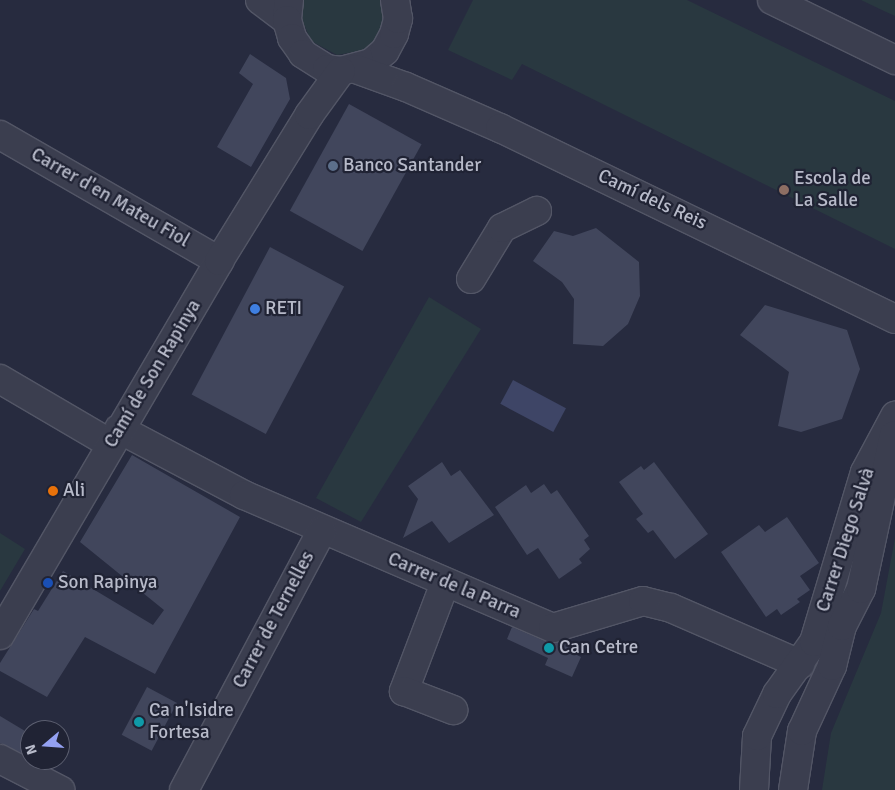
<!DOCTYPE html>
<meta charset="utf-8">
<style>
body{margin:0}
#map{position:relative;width:895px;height:790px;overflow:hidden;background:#272b3f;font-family:Signika,sans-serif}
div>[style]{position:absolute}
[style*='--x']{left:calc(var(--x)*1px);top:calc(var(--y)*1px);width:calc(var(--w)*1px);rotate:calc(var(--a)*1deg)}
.green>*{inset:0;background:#293840}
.water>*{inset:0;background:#3e4566;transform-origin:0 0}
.building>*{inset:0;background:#41465c;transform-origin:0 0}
.roads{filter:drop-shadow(1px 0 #535666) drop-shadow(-1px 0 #535666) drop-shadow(0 1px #535666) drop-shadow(0 -1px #535666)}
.minor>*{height:28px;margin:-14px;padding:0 14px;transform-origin:14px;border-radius:14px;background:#3b3e4f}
.dots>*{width:14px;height:14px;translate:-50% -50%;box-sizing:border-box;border:2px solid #202334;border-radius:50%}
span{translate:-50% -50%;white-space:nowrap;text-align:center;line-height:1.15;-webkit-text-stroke:4.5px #202334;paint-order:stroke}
.poi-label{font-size:19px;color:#b7bac9}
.left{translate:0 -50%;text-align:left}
.street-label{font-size:19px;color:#b7bac9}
.north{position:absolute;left:20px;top:720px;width:50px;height:50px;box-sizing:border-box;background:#202334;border:1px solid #5c5f70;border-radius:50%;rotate:252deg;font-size:14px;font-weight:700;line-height:20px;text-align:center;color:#b7bac9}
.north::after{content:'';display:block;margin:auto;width:18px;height:22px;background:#94a1f2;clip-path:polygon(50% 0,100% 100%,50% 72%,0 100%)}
</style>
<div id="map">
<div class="green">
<i style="clip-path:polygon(302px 0,386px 0,387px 15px,376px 41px,365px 50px,337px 55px,311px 41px,300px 15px)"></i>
<i style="clip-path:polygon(473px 0,687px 0,895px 101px,895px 249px,522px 64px,512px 80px,448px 50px)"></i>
<i style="clip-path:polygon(861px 0,895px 0,895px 16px,884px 11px)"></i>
<i style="clip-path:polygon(429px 297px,481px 329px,361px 522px,316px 498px)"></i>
<i style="clip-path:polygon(0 533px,25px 549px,0 591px)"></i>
<i style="clip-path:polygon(895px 538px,895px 790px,822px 790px,831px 733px,881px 613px)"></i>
</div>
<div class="water">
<i style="left:513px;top:380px;width:60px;height:27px;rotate:28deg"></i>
</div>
<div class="building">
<i style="clip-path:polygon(250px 54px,286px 78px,290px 99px,251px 167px,217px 147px,253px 84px,239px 73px)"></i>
<i style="left:349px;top:104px;width:83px;height:122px;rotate:29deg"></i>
<i style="clip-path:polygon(596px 228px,639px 262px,640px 296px,628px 324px,603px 346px,573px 344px,574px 299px,562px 282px,533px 261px,554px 231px,573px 236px)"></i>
<i style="left:270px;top:247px;width:84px;height:167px;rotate:28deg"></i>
<i style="clip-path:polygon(765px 305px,847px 330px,860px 369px,842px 419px,801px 432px,778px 426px,789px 372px,740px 335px)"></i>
<i style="clip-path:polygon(132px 455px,240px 517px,155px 674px,85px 637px,47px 697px,0 671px,0 663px,34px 609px,38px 611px,63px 571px,153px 625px,164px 610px,80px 542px)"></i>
<i style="clip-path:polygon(442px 462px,451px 476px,460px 470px,494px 515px,449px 543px,432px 521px,403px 538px,418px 499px,408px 486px)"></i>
<i style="clip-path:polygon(654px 462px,708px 534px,675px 559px,653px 530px,648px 533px,636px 519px,643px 514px,619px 482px,641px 466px,644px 470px)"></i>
<i style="clip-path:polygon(544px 484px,551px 494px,557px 490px,589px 536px,584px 540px,590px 549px,579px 559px,582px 563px,559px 579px,538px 548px,527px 555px,495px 507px,526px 485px,531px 493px)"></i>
<i style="clip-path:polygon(787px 517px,819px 563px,800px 576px,810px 590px,797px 599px,800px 602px,781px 615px,777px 609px,766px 617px,721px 552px,759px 525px,765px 532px)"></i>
<i style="clip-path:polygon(512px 627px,547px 642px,562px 642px,572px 646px,569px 651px,581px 657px,572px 677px,545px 665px,548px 658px,507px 639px)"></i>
<i style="left:147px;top:687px;width:34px;height:54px;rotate:28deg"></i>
<i style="clip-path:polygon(0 716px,30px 734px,30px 757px,0 743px)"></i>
</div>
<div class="roads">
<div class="minor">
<i style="--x:260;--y:0;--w:34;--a:37"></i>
<i style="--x:289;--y:0;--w:20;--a:96"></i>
<i style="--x:287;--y:20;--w:19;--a:74"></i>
<i style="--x:292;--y:38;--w:19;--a:55"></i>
<i style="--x:303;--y:54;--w:28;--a:32"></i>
<i style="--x:327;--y:69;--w:14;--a:8"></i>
<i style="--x:341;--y:71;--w:31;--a:-15"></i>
<i style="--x:371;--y:63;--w:18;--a:-41"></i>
<i style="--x:385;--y:51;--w:19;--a:-62"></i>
<i style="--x:394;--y:34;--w:16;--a:-75"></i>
<i style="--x:398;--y:19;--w:19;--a:-99"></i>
<i style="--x:772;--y:0;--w:137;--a:26"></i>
<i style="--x:356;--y:69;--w:53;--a:19.8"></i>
<i style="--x:406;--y:87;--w:103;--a:23.6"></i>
<i style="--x:500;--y:128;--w:439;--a:25.8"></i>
<i style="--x:0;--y:135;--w:253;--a:29.9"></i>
<i style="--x:471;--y:279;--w:60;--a:-58.7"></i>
<i style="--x:502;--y:228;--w:39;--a:-26"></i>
<i style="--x:0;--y:379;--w:129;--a:30.4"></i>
<i style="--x:119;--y:429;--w:141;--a:27.8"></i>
<i style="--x:244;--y:495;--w:336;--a:23.3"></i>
<i style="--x:553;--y:628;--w:94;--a:-16.7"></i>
<i style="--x:643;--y:601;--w:29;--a:14"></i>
<i style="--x:671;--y:608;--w:141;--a:23.5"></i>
<i style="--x:445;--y:583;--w:116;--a:110.8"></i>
<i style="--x:404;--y:691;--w:53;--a:21.2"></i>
<i style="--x:0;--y:635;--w:433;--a:-59.6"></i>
<i style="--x:219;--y:261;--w:172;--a:-58.3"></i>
<i style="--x:309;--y:115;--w:54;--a:-54"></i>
<i style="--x:0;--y:759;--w:68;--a:27.3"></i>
<i style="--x:184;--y:790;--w:294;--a:-62"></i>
<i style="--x:754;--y:790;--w:54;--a:-86.8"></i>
<i style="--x:757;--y:736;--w:47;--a:-64.5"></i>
<i style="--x:777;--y:694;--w:64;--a:-54.6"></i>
<i style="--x:814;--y:642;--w:177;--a:-73.3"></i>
<i style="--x:865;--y:472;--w:64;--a:-61.8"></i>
<i style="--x:793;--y:790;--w:60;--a:-81.3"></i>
<i style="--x:802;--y:731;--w:72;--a:-65.2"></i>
<i style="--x:832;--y:666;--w:41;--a:-76"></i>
<i style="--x:842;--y:626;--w:42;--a:-62.8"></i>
<i style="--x:861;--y:589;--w:157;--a:-77.9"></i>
</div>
</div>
<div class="dots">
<i style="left:333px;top:166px;background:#5c6f8a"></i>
<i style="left:784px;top:190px;background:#8d6e63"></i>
<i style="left:255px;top:309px;background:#3f7fe0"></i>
<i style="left:53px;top:491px;background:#e8710a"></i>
<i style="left:48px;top:583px;background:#1a4fb4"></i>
<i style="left:549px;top:648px;background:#0f9aa8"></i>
<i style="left:139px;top:722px;background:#0f9aa8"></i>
</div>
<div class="poi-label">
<span class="left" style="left:343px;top:166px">Banco Santander</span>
<span class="left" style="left:794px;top:190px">Escola de<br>La Salle</span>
<span class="left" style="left:265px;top:309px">RETI</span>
<span class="left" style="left:63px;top:491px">Ali</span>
<span class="left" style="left:58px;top:583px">Son Rapinya</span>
<span class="left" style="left:559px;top:648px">Can Cetre</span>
<span class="left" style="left:149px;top:722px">Ca n'Isidre<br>Fortesa</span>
</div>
<div class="street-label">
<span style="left:110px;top:198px;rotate:30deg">Carrer d'en Mateu Fiol</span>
<span style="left:652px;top:200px;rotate:25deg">Camí dels Reis</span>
<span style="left:153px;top:374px;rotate:-59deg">Camí de Son Rapinya</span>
<span style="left:846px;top:540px;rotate:-72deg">Carrer Diego Salvà</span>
<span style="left:454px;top:586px;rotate:23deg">Carrer de la Parra</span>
<span style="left:274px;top:620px;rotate:-62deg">Carrer de Ternelles</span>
</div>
<div class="north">N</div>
</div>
